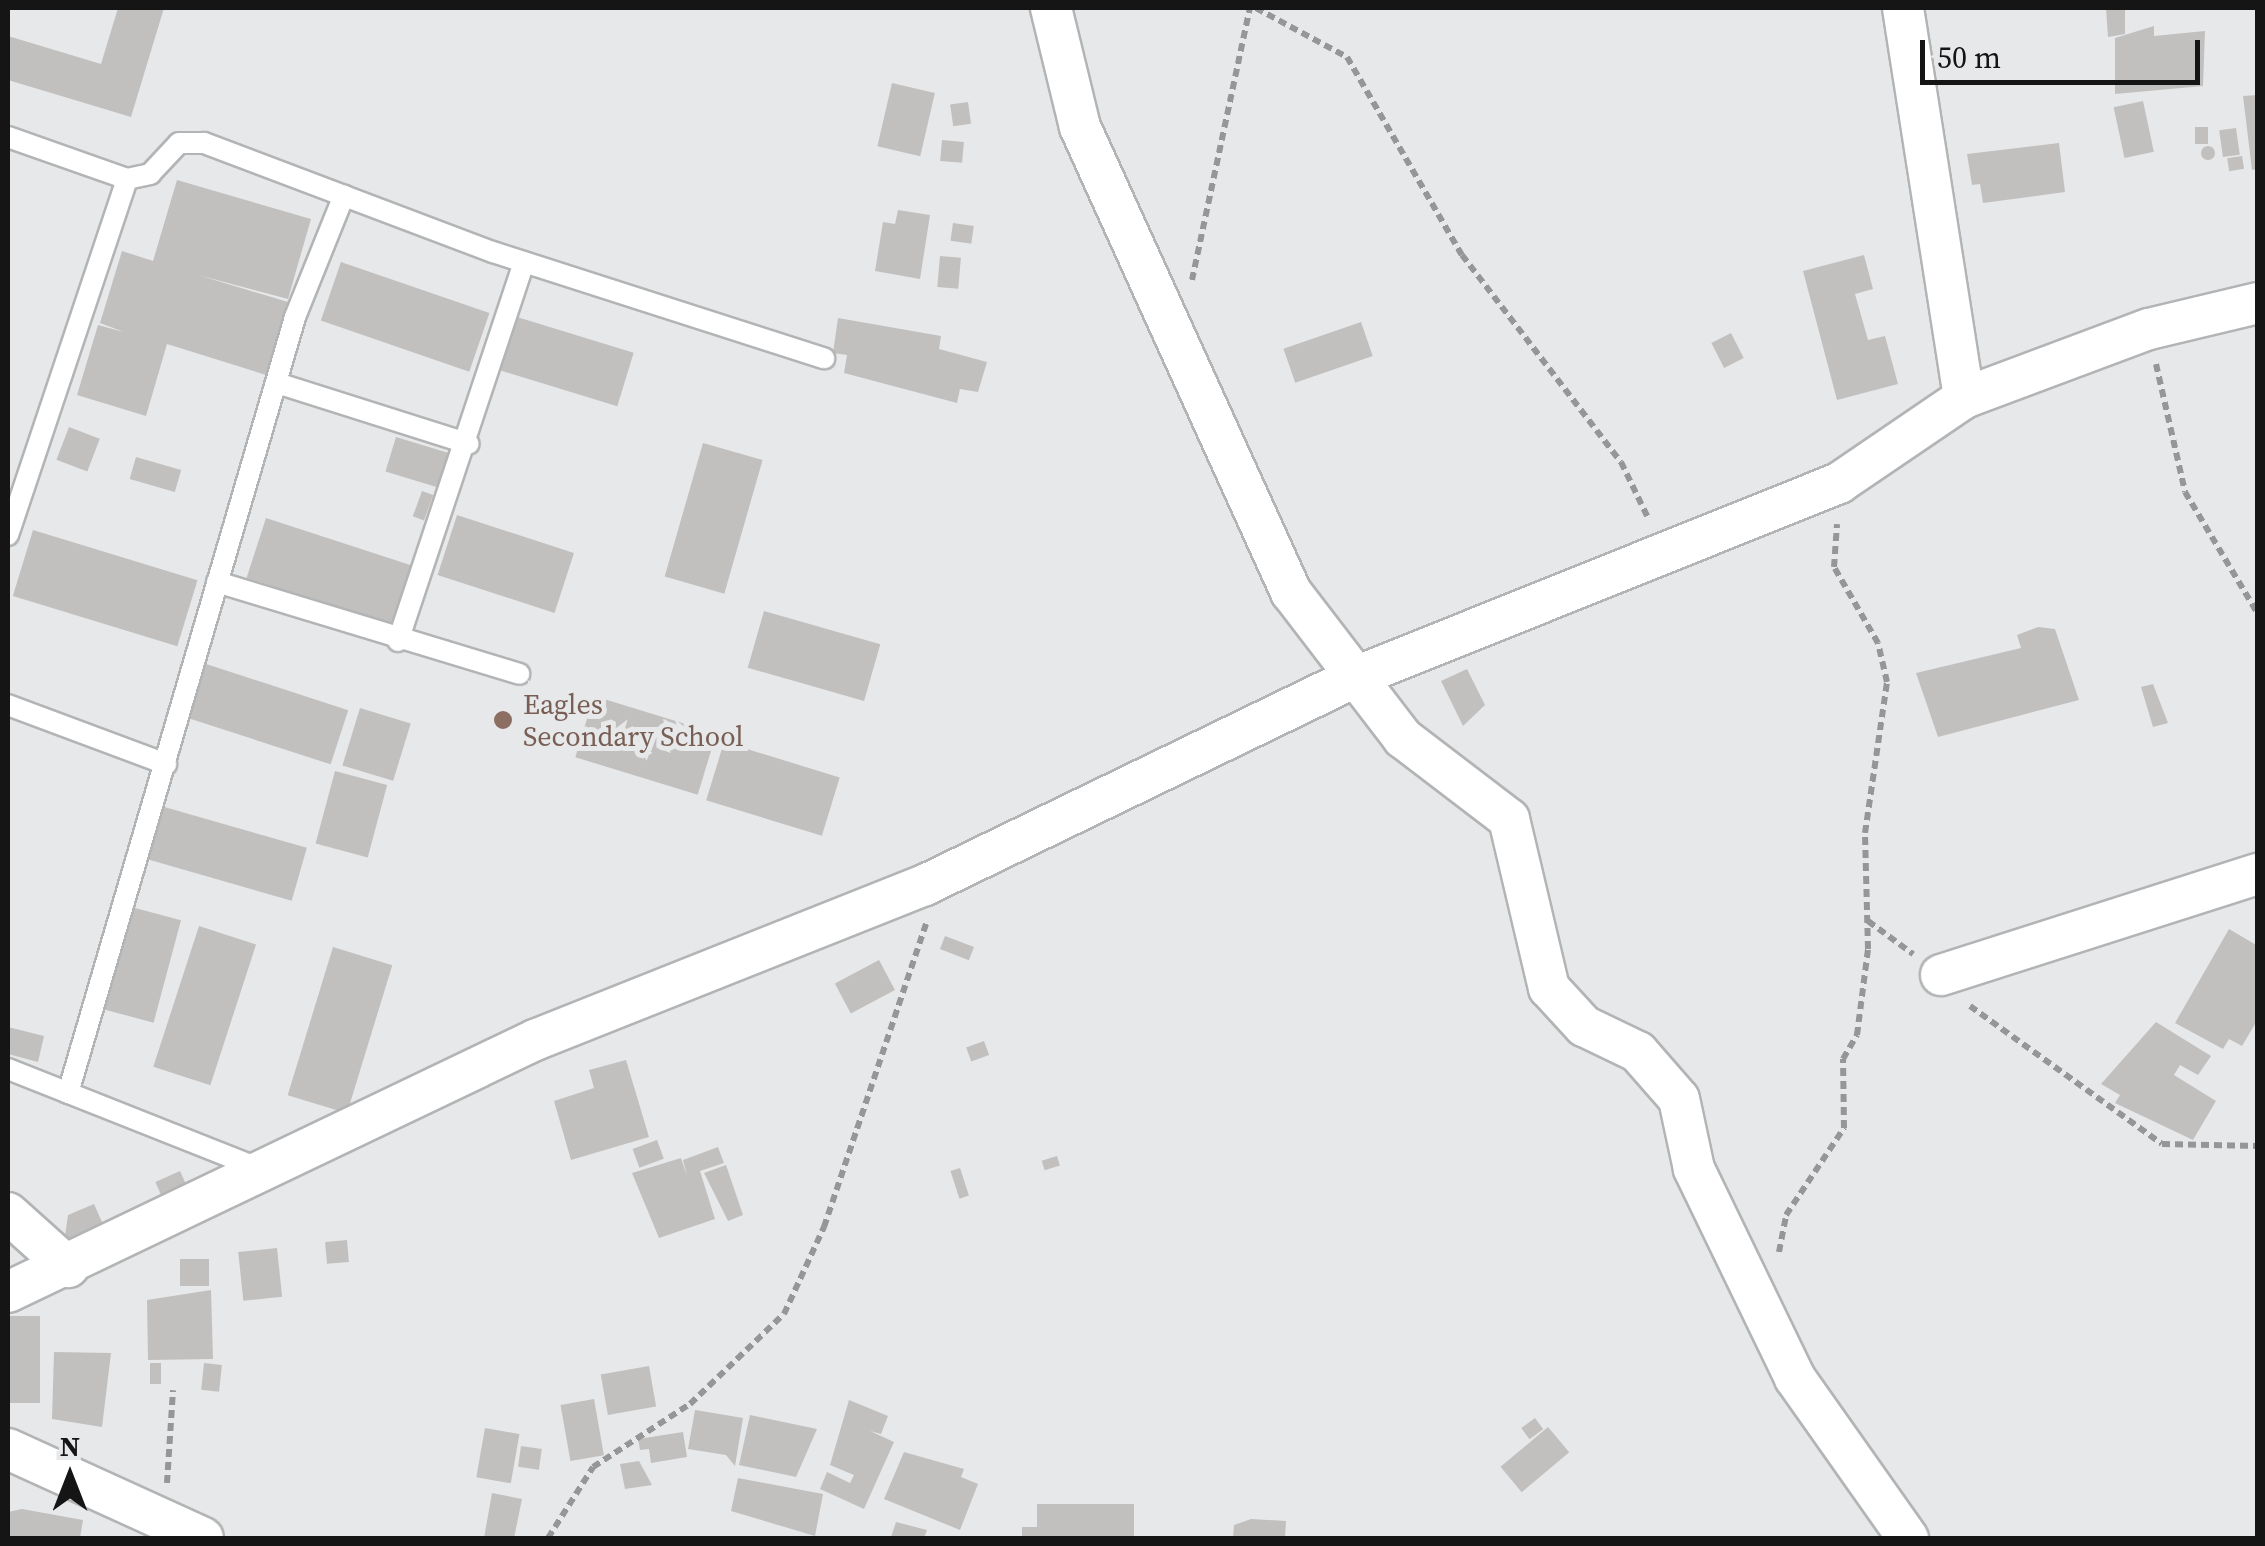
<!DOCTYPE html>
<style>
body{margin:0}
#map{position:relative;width:2265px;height:1546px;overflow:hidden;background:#e7e8ea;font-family:"Source Serif 4",serif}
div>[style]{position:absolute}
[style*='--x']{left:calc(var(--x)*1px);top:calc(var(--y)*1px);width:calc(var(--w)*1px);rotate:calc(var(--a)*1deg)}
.building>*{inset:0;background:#c2c0bf;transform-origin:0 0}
.round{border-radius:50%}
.path>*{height:6px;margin-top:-3px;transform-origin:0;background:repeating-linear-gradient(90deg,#969698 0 8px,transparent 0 13px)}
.roads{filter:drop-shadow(2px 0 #b2b4b5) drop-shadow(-2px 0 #b2b4b5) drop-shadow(0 2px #b2b4b5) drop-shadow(0 -2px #b2b4b5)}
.service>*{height:20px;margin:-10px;padding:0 10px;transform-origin:10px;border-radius:10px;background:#fff}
.minor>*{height:40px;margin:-20px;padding:0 20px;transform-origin:20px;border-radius:20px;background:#fff}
.dots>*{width:28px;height:28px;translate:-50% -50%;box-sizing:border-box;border:5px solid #e7e8ea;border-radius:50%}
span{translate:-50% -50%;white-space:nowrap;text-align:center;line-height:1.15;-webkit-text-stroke:10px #e7e8ea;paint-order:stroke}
.education-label{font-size:28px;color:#785e54}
.left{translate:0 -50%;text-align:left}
.frame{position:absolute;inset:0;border:10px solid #151516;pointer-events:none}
.north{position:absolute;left:20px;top:1426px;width:100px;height:100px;-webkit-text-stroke:8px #e7e8ea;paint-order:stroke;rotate:0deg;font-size:28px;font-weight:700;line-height:40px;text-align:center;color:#151516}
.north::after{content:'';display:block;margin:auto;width:35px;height:45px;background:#151516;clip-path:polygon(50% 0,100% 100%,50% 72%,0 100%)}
.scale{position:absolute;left:1920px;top:40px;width:280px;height:45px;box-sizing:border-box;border:5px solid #151516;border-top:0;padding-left:12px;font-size:30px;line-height:35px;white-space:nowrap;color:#151516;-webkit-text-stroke:8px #e7e8ea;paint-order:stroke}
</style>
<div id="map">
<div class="building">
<i style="clip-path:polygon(118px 8px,164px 8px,131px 117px,8px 80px,8px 36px,101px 64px)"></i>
<i style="clip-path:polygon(2106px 8px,2125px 8px,2125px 34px,2108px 37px)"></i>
<i style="clip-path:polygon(2154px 26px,2154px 36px,2205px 31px,2203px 86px,2115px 94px,2115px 38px)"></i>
<i style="left:892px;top:83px;width:44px;height:65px;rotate:13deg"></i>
<i style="clip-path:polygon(2258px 95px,2258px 169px,2252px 170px,2243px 96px)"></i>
<i style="left:2143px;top:101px;width:52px;height:30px;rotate:78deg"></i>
<i style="left:968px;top:102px;width:22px;height:18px;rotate:82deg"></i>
<i style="left:2195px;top:127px;width:13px;height:17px"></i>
<i style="left:2236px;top:128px;width:27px;height:17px;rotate:82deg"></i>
<i style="left:942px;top:140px;width:22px;height:21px;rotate:5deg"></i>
<i style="clip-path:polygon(2059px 143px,2065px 192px,1983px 203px,1980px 184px,1972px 185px,1967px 154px)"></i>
<i class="round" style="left:2201px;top:146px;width:14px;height:14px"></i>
<i style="left:2242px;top:156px;width:13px;height:15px;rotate:81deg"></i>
<i style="clip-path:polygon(177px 180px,311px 219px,288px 299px,198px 275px,288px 302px,266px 375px,167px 344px,146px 416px,77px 395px,98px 325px,124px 332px,100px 323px,122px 251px,153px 261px)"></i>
<i style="clip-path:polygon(898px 210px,930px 215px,920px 279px,875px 271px,883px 222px,895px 224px)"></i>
<i style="left:953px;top:223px;width:21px;height:18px;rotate:8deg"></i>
<i style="clip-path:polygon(1864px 255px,1873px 289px,1855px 294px,1868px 340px,1885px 336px,1898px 384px,1837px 400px,1803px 271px)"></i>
<i style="left:940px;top:256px;width:21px;height:31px;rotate:5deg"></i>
<i style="left:341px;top:262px;width:157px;height:62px;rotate:19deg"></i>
<i style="left:517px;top:317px;width:122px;height:56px;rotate:17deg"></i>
<i style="clip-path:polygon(838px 318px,941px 336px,939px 349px,987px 362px,978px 392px,960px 389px,957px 403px,844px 373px,847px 355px,833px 353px)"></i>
<i style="left:1361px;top:322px;width:36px;height:82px;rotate:71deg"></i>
<i style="left:1731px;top:333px;width:28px;height:22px;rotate:63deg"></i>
<i style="left:69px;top:427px;width:33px;height:35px;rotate:21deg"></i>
<i style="left:396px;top:437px;width:55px;height:36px;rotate:17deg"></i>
<i style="left:703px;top:443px;width:62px;height:139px;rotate:16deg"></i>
<i style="left:136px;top:457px;width:47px;height:23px;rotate:16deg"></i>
<i style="left:422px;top:491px;width:12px;height:27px;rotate:20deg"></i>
<i style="left:457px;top:515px;width:123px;height:63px;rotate:18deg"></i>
<i style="left:266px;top:518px;width:155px;height:63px;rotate:18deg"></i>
<i style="left:33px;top:530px;width:172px;height:69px;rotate:17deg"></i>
<i style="left:764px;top:611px;width:121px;height:59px;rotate:16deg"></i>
<i style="clip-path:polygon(2038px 627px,2055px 629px,2079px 700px,1938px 737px,1916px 673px,2021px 648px,2017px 635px)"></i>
<i style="left:197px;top:661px;width:159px;height:57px;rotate:18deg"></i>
<i style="clip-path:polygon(1467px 669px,1485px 705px,1463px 726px,1441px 681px)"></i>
<i style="clip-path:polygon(2153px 684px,2168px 723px,2153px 727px,2141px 687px)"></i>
<i style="left:594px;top:696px;width:128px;height:64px;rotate:17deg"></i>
<i style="left:360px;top:708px;width:53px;height:60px;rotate:17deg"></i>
<i style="left:724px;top:742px;width:121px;height:61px;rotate:17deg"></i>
<i style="left:335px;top:771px;width:54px;height:75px;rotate:15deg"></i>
<i style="left:154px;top:804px;width:159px;height:55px;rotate:16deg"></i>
<i style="left:124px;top:905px;width:59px;height:106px;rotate:15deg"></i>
<i style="left:199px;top:926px;width:60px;height:148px;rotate:18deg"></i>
<i style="clip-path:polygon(2229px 929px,2258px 946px,2258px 1019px,2242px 1046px,2229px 1039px,2223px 1049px,2175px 1023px)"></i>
<i style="left:945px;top:936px;width:31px;height:14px;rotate:21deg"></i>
<i style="left:333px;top:947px;width:62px;height:155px;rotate:17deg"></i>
<i style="left:879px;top:960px;width:34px;height:50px;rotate:62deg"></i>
<i style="clip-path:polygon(2156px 1022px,2211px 1056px,2198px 1075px,2180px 1065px,2174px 1075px,2216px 1101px,2193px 1140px,2115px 1103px,2120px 1095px,2101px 1084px)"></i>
<i style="clip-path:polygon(8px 1027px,44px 1036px,38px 1062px,8px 1054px)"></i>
<i style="left:984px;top:1041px;width:15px;height:19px;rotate:70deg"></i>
<i style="clip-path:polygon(626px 1060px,649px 1137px,571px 1160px,554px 1101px,594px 1088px,589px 1070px)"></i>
<i style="left:657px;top:1140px;width:20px;height:26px;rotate:70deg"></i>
<i style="clip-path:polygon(718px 1147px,724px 1163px,700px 1171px,715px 1219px,659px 1238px,632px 1173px,681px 1158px,687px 1176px,683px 1160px)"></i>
<i style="left:1057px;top:1156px;width:10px;height:16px;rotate:73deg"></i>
<i style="clip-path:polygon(726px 1165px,743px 1215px,728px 1221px,704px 1173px)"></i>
<i style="left:960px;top:1168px;width:29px;height:10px;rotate:72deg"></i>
<i style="left:180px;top:1171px;width:22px;height:27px;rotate:66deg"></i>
<i style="clip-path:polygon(94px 1204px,106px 1231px,80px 1242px,65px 1236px,68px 1215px)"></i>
<i style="left:347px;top:1240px;width:22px;height:22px;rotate:85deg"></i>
<i style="left:277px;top:1248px;width:49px;height:39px;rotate:84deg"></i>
<i style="left:209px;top:1259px;width:27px;height:29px;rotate:90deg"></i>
<i style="clip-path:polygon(211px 1290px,213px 1359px,148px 1360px,147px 1300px)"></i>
<i style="left:8px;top:1316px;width:32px;height:87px"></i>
<i style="clip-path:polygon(54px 1352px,111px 1353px,102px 1427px,52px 1419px)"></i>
<i style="left:150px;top:1363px;width:11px;height:21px"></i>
<i style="left:204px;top:1363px;width:18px;height:27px;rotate:6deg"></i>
<i style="left:649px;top:1366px;width:41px;height:49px;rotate:80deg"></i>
<i style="left:594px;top:1399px;width:57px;height:34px;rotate:80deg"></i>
<i style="clip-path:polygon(849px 1400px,888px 1416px,881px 1434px,870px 1431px,894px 1442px,864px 1509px,820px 1489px,827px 1472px,850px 1483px,854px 1475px,830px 1465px)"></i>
<i style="clip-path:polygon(695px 1410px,743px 1418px,735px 1466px,726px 1455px,688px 1449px)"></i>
<i style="clip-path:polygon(750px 1415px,817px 1429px,796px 1477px,739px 1465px)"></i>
<i style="left:1535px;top:1418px;width:14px;height:17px;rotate:54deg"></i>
<i style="left:1548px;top:1427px;width:33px;height:62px;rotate:50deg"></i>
<i style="left:485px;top:1428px;width:35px;height:50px;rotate:10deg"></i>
<i style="clip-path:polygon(683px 1432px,687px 1457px,651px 1463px,649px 1449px,640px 1450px,638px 1439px)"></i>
<i style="left:521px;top:1446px;width:21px;height:21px;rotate:8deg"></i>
<i style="clip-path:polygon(904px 1452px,964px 1469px,961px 1477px,978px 1484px,960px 1530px,884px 1499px)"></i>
<i style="clip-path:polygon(639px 1461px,652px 1485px,625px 1489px,620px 1464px)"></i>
<i style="clip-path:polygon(738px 1478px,823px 1494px,815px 1536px,731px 1511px)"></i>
<i style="clip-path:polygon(492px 1493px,522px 1499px,514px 1538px,484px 1538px)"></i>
<i style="clip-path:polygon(1037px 1504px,1134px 1504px,1134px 1538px,1022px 1538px,1022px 1527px,1037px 1527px)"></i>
<i style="clip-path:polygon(22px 1509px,83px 1520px,80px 1538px,8px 1538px,8px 1512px)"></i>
<i style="clip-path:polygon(1251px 1519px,1286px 1521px,1285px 1538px,1233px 1538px,1234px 1525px)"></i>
<i style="clip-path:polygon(896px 1522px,927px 1530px,924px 1538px,891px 1537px)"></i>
</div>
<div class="path">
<i style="--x:1256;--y:8;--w:103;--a:28.3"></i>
<i style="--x:1347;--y:57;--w:229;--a:59.9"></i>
<i style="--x:1462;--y:255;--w:261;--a:52.5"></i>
<i style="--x:1621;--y:462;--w:64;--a:64.2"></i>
<i style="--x:1192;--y:280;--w:278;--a:-78"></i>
<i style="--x:2156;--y:364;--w:131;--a:77.2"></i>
<i style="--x:2185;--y:492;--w:142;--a:59.1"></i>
<i style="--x:1868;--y:921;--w:56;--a:36.3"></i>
<i style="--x:1970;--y:1006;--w:236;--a:35.7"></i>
<i style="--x:2162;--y:1144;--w:96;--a:1.2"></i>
<i style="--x:1779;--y:1252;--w:38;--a:-79"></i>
<i style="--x:1786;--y:1215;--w:105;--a:-56.3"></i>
<i style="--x:1844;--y:1128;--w:69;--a:-90.8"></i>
<i style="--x:1843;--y:1059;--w:28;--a:-60"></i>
<i style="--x:1857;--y:1035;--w:87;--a:-82.7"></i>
<i style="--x:1868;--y:949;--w:116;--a:-91.5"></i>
<i style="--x:1865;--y:833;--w:153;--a:-81.7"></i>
<i style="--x:1887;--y:682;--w:40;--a:-103"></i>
<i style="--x:1878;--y:643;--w:88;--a:-120.1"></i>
<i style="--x:1834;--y:567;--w:43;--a:-86"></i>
<i style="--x:167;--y:1483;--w:93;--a:-86.3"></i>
<i style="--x:548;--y:1538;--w:84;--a:-57.6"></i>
<i style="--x:593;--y:1467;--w:116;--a:-33"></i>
<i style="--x:690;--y:1404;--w:130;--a:-43.8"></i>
<i style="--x:784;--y:1314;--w:96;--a:-65.3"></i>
<i style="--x:824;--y:1227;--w:320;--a:-71.4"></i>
</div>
<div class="roads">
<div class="service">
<i style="--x:8;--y:137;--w:126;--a:19.4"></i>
<i style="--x:127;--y:179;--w:24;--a:-12"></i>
<i style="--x:150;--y:174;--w:42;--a:-46.9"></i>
<i style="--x:179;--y:143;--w:25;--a:0"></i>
<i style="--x:204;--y:143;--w:309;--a:20.7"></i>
<i style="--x:493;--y:252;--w:348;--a:17.8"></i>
<i style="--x:277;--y:383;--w:201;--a:17.6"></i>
<i style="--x:8;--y:535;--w:375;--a:-71.5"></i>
<i style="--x:217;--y:582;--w:316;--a:16.9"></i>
<i style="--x:398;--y:641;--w:399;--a:-71.6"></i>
<i style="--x:8;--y:705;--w:169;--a:20.5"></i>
<i style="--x:8;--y:1069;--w:271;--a:21.6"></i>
<i style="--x:68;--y:1093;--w:809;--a:-73.69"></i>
<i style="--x:295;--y:317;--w:131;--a:-68.1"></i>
</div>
<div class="minor">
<i style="--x:1051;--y:8;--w:122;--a:76.3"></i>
<i style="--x:1080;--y:127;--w:511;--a:65.59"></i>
<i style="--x:1291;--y:592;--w:184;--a:52.5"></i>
<i style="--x:1403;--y:738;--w:133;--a:37.4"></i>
<i style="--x:1509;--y:819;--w:174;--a:76.7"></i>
<i style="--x:1549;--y:988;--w:52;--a:47.4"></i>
<i style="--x:1584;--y:1026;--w:60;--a:25.7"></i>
<i style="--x:1638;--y:1052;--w:62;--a:48.9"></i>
<i style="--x:1679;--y:1099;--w:72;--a:77.9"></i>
<i style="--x:1694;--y:1169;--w:232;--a:64.2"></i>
<i style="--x:1795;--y:1378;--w:196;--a:54.8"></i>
<i style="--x:1903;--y:8;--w:395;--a:81.1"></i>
<i style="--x:1941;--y:975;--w:333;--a:-17.7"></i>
<i style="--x:8;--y:1213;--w:81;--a:42"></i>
<i style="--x:8;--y:1292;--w:584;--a:-25.56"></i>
<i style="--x:535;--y:1040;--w:420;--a:-21.7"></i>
<i style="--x:925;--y:885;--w:475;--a:-25.8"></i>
<i style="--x:1353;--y:678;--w:524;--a:-21.86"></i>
<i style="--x:1839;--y:483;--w:151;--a:-34.2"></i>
<i style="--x:1964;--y:398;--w:197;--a:-20.5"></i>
<i style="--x:2149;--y:329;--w:112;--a:-13.4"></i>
<i style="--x:8;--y:1449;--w:214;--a:24.5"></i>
</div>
</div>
<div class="dots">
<i style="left:503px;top:720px;background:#8d6e63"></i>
</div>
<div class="education-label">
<span class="left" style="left:523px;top:720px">Eagles<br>Secondary School</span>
</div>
<div class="frame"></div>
<div class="north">N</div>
<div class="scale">50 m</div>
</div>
